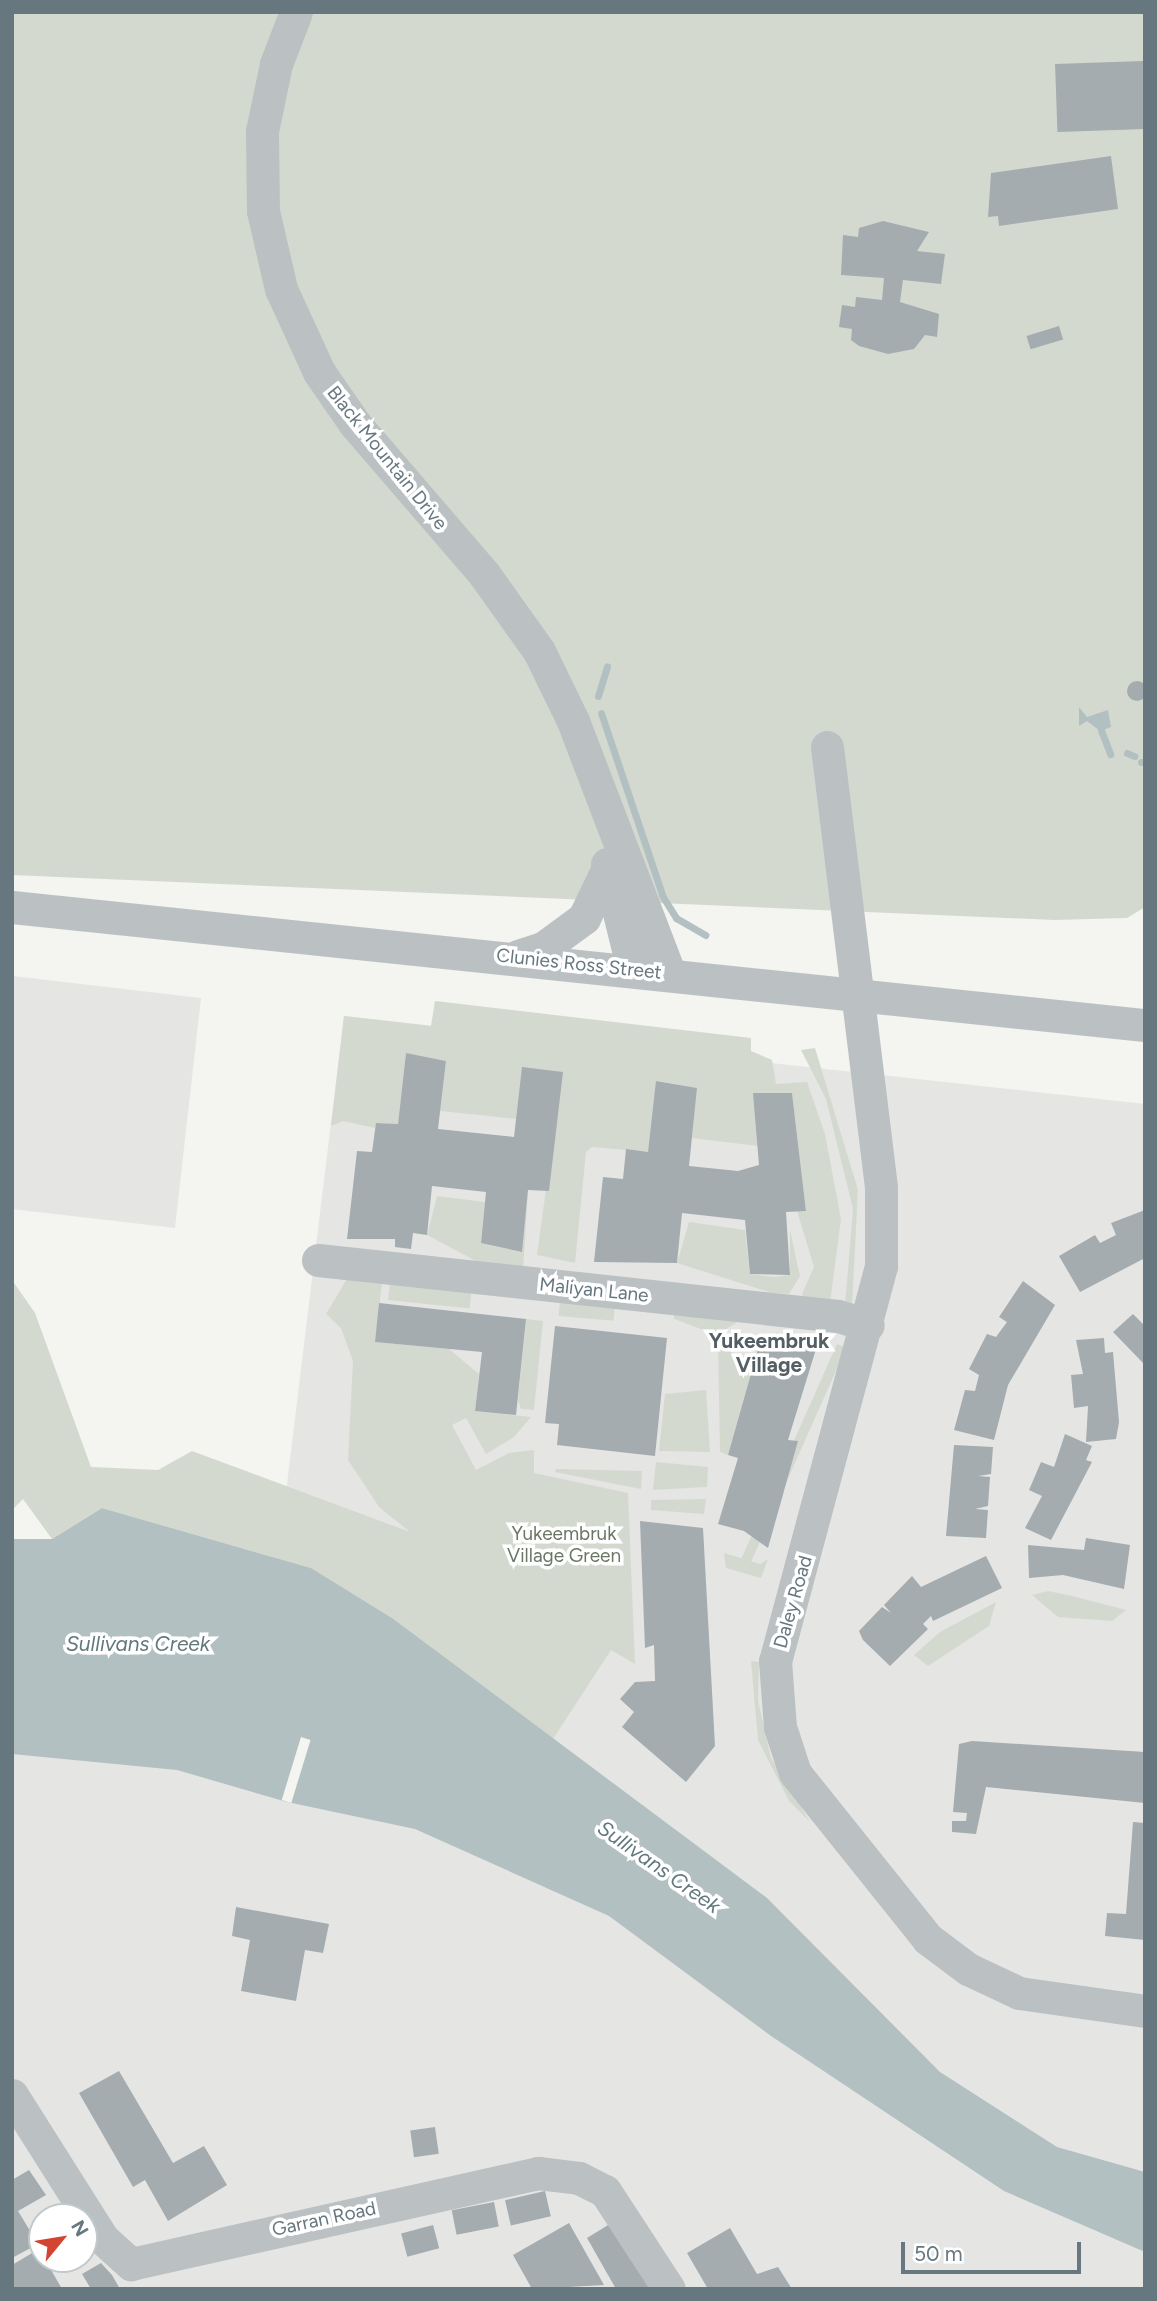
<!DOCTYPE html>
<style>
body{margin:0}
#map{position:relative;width:1157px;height:2301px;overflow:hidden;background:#f4f4f1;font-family:Figtree,sans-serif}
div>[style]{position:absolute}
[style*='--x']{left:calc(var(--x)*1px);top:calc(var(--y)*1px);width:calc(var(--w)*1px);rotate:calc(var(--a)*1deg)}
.built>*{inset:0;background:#e5e5e4}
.green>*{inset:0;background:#d4d9d0;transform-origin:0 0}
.water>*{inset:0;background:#b3c0c2}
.pier>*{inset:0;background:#f4f4f1;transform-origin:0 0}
.stream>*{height:7px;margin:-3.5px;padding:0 3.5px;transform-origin:3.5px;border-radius:3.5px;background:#b3c0c2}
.building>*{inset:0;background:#a4acaf;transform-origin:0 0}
.round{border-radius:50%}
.minor>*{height:33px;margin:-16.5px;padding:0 16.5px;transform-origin:16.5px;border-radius:16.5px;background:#bbc0c2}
span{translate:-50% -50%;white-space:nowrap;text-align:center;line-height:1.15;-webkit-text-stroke:7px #fff;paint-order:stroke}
.street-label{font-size:19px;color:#66777f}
.park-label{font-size:19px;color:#6a7764}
.neighbourhood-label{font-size:21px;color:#535f65;font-weight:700}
.water-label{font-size:21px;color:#62787c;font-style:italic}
.frame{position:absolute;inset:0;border:14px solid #66777f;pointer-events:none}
.north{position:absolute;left:28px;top:2203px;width:70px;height:70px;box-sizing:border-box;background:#fff;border:2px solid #c2c9cc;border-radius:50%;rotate:60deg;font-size:19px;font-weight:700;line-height:28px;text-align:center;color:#66777f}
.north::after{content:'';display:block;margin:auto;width:24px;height:32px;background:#d34432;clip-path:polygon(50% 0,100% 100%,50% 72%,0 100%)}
.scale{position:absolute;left:901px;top:2242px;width:180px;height:32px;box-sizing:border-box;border:4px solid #66777f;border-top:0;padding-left:9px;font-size:21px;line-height:24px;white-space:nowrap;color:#66777f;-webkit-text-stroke:5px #fff;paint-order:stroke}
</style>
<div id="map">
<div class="built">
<i style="clip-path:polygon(12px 976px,201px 998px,175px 1228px,12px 1209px)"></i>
<i style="clip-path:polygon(evenodd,344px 1016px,1145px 1104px,1145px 2289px,12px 2289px,12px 1539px,278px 1558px,344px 1016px,42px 2217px,84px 2217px,84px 2259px,42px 2259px,42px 2217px)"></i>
</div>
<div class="green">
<i style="clip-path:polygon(12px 12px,1145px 12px,1145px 907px,1127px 918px,1054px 920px,12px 875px)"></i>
<i style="clip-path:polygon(435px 1001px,751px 1038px,751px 1051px,772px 1060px,776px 1084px,807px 1082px,825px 1134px,841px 1219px,830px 1303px,805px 1301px,802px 1294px,814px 1267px,797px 1211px,806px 1210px,792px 1093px,754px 1093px,758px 1146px,692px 1138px,696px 1088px,657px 1081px,648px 1152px,592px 1147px,586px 1152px,575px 1263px,537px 1255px,562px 1072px,517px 1119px,440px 1111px,446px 1061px,406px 1053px,398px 1124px,377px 1123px,375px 1128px,343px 1121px,331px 1126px,344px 1016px,431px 1026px)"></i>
<i style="clip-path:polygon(815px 1048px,858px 1190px,852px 1306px,845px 1305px,853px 1209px,826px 1099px,801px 1050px)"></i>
<i style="clip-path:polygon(528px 1190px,523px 1271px,485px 1266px,427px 1235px,437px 1196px,485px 1202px,481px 1242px,521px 1252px)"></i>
<i style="clip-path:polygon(689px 1222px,745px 1230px,750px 1274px,774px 1277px,790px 1275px,790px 1230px,800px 1276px,789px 1294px,772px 1293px,677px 1263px)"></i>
<i style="clip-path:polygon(348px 1277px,382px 1281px,376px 1342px,449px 1349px,479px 1374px,475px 1411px,531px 1417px,514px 1437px,486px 1454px,466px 1418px,452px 1425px,476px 1470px,509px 1453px,534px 1450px,534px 1473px,628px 1493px,635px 1664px,611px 1650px,551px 1742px,392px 1618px,311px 1568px,102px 1508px,52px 1539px,23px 1499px,12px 1510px,12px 1280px,35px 1313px,91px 1467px,158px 1470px,192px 1451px,410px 1532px,379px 1507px,348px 1460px,353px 1361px,341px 1328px,326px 1314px)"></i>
<i style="left:390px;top:1282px;width:82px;height:18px;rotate:6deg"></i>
<i style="left:560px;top:1301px;width:55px;height:15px;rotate:5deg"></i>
<i style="clip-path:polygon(674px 1312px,742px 1319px,717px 1335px,674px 1319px)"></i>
<i style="clip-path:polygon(526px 1319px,543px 1321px,534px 1410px,521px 1409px,518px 1400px)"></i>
<i style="clip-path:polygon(726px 1341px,738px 1364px,754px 1363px,728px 1455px,720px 1452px,718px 1342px)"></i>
<i style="left:837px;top:1344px;width:10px;height:245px;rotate:24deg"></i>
<i style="clip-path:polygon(706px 1390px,710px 1452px,659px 1451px,665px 1394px)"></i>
<i style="clip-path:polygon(656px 1462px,708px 1467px,707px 1487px,653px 1490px)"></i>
<i style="clip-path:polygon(556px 1469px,642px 1471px,641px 1489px,555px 1472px)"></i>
<i style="clip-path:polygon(706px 1499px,704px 1514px,651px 1510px,651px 1500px)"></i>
<i style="clip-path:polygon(724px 1553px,760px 1564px,768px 1559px,761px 1578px,726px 1568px)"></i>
<i style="clip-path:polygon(1048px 1591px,1072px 1596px,1126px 1610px,1112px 1621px,1058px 1617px,1032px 1595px)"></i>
<i style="clip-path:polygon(996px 1602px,989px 1626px,928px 1666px,914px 1655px,940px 1632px)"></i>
<i style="clip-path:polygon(751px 1661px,759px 1662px,758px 1701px,771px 1758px,810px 1822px,789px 1801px,758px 1740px)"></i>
</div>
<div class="water">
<i style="clip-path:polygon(1079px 707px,1087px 717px,1108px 710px,1111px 727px,1100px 731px,1087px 721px,1079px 726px)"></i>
<i style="clip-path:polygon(102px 1508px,311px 1568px,392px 1618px,767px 1898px,940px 2072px,1057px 2147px,1145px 2172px,1145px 2252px,1004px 2191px,771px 2036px,609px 1916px,415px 1829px,287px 1802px,177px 1770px,12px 1754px,12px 1539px,52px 1539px)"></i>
</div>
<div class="pier">
<i style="left:301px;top:1737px;width:10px;height:66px;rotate:17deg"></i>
</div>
<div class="stream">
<i style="--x:598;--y:696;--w:31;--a:-73"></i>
<i style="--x:601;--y:713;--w:194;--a:71.4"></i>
<i style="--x:663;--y:897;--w:25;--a:58"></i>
<i style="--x:676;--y:918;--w:34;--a:30"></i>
<i style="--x:1101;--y:730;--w:26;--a:69"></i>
<i style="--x:1127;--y:753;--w:8;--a:23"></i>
<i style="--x:1141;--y:762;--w:4;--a:0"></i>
</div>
<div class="building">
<i style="left:1143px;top:61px;width:68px;height:88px;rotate:88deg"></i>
<i style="clip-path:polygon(1111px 156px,1118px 209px,999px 226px,998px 216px,988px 217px,991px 173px)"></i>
<i style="clip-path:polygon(883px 221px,929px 232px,917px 251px,945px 254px,941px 284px,903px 280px,900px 302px,939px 314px,937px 337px,925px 335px,914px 349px,888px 354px,859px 346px,851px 340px,852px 329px,839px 327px,842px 305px,855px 307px,856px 297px,882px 300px,884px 278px,841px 275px,843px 235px,858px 237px,859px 228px)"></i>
<i style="left:1059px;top:326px;width:14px;height:34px;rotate:73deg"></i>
<i class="round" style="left:1127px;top:681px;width:20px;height:20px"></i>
<i style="clip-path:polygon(406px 1053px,446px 1061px,438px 1129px,514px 1137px,522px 1067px,563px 1072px,549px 1191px,528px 1190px,522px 1252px,481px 1243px,486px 1192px,432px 1186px,427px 1235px,413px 1233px,411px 1249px,395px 1247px,395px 1239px,347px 1239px,357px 1151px,372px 1152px,376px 1123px,398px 1124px)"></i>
<i style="clip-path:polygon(656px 1081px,697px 1088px,689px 1166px,738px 1171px,759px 1165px,753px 1093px,792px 1093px,806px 1211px,786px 1212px,790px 1275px,750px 1274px,745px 1220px,682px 1213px,677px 1263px,594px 1262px,603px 1177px,623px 1179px,626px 1149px,648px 1152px)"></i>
<i style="clip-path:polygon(1145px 1210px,1145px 1258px,1080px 1292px,1059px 1256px,1095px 1235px,1100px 1243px,1116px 1235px,1111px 1223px)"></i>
<i style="clip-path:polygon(1023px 1281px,1055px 1305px,1008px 1385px,994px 1440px,954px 1430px,965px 1390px,975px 1391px,979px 1375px,969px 1369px,987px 1334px,996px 1337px,1007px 1322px,999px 1317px)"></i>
<i style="clip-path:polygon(379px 1303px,526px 1319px,516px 1415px,475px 1411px,482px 1352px,375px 1342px)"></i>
<i style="clip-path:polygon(1133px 1314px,1145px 1326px,1145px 1365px,1113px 1332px)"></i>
<i style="clip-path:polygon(555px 1326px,667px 1338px,655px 1456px,557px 1445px,559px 1424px,545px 1423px)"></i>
<i style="clip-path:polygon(1104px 1338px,1105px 1353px,1113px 1352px,1119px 1422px,1116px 1439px,1086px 1442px,1088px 1406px,1074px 1408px,1071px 1375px,1083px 1374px,1076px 1340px)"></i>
<i style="clip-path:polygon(760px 1342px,816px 1349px,788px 1440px,798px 1441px,768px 1548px,744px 1531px,718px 1524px,738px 1458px,728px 1455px)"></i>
<i style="clip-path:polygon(1065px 1434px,1092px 1446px,1086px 1460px,1092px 1462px,1051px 1540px,1025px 1528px,1042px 1496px,1029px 1490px,1041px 1462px,1054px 1467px)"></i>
<i style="clip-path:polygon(954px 1445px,993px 1447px,991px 1474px,978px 1476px,990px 1477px,988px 1506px,975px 1509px,988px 1510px,986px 1538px,946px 1536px)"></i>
<i style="clip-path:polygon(640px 1521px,703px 1528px,715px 1746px,686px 1782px,622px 1727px,634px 1712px,620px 1699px,635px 1682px,655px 1681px,654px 1645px,645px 1648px)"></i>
<i style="clip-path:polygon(1086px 1538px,1130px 1545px,1124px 1589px,1063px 1575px,1029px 1578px,1028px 1545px,1084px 1550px)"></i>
<i style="clip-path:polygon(986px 1556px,1002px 1588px,933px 1621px,931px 1616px,923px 1624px,928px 1629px,890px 1666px,863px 1640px,859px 1631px,882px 1607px,891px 1613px,884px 1605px,912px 1576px,921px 1587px)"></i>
<i style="clip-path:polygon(972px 1741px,1145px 1752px,1145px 1803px,986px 1787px,976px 1834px,952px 1832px,952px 1821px,966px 1821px,967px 1813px,953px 1812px,959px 1744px)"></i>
<i style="clip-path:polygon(1133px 1822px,1145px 1823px,1145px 1940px,1105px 1936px,1107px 1913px,1126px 1914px)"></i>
<i style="clip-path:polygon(236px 1907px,329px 1924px,323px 1953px,305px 1950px,296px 2001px,241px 1991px,250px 1940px,232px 1936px)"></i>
<i style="clip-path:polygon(119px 2071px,173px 2163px,204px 2146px,227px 2185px,168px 2221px,145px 2180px,133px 2187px,79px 2093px)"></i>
<i style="left:435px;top:2127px;width:27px;height:25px;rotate:82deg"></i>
<i style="clip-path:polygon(29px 2170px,46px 2195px,18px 2211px,38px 2244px,12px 2258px,12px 2180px)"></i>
<i style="left:545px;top:2191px;width:26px;height:41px;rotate:77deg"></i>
<i style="left:494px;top:2202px;width:25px;height:43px;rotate:79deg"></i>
<i style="clip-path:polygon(613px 2222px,652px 2289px,616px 2289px,587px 2238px)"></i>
<i style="clip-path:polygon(569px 2223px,604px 2285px,532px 2289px,513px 2255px)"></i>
<i style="left:433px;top:2225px;width:24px;height:33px;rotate:75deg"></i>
<i style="clip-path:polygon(730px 2228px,757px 2274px,778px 2267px,792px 2289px,708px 2289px,687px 2253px)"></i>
<i style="clip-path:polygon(39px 2249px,62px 2289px,12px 2289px,12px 2265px)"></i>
<i style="clip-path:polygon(101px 2263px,112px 2275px,120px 2289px,91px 2289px,82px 2274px)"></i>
</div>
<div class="minor">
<i style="--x:296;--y:12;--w:56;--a:111"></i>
<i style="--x:276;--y:64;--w:68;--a:101.8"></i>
<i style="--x:262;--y:131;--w:80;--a:89.3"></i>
<i style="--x:263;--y:211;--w:80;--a:77"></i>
<i style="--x:281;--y:289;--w:91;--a:65.4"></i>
<i style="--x:319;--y:372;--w:63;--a:55.3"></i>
<i style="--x:355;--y:424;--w:198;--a:49.3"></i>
<i style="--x:484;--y:574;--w:95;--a:54.5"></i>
<i style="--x:539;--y:651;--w:78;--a:64.1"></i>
<i style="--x:573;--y:721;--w:270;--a:69.1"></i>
<i style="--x:827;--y:747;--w:443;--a:83"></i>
<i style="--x:881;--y:1187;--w:79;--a:90"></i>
<i style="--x:881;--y:1266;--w:409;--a:105"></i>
<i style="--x:775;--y:1661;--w:66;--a:85.7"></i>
<i style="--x:780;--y:1727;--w:48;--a:71.9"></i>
<i style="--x:795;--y:1773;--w:213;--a:51.3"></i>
<i style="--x:928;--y:1939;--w:50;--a:36.9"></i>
<i style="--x:968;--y:1969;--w:56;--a:25.2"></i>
<i style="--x:1019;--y:1993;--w:127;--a:8.1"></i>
<i style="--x:607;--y:864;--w:109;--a:76.2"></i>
<i style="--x:12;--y:907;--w:1139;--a:5.95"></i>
<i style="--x:518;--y:956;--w:26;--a:-18"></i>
<i style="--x:543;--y:948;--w:51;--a:-36.2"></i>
<i style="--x:584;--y:918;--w:53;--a:-64.4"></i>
<i style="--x:318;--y:1260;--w:523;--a:6.15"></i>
<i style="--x:838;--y:1316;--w:31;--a:17"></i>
<i style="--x:12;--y:2095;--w:170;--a:57.7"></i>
<i style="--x:103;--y:2239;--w:38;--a:42"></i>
<i style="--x:131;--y:2264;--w:417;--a:-12.6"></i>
<i style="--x:538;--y:2173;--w:41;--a:7"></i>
<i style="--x:579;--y:2178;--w:29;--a:27"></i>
<i style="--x:605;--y:2191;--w:117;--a:56.9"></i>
</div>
<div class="street-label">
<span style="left:387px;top:458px;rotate:51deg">Black Mountain Drive</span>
<span style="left:579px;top:964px;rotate:6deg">Clunies Ross Street</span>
<span style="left:594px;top:1290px;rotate:6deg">Maliyan Lane</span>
<span style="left:793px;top:1602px;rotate:-74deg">Daley Road</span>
<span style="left:324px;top:2219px;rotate:-12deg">Garran Road</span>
</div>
<div class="park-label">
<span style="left:564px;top:1545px">Yukeembruk<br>Village Green</span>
</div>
<div class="neighbourhood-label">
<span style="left:769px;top:1353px">Yukeembruk<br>Village</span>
</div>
<div class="water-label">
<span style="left:138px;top:1644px">Sullivans Creek</span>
<span style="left:659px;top:1867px;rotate:35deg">Sullivans Creek</span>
</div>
<div class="frame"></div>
<div class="north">N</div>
<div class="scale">50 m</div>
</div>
